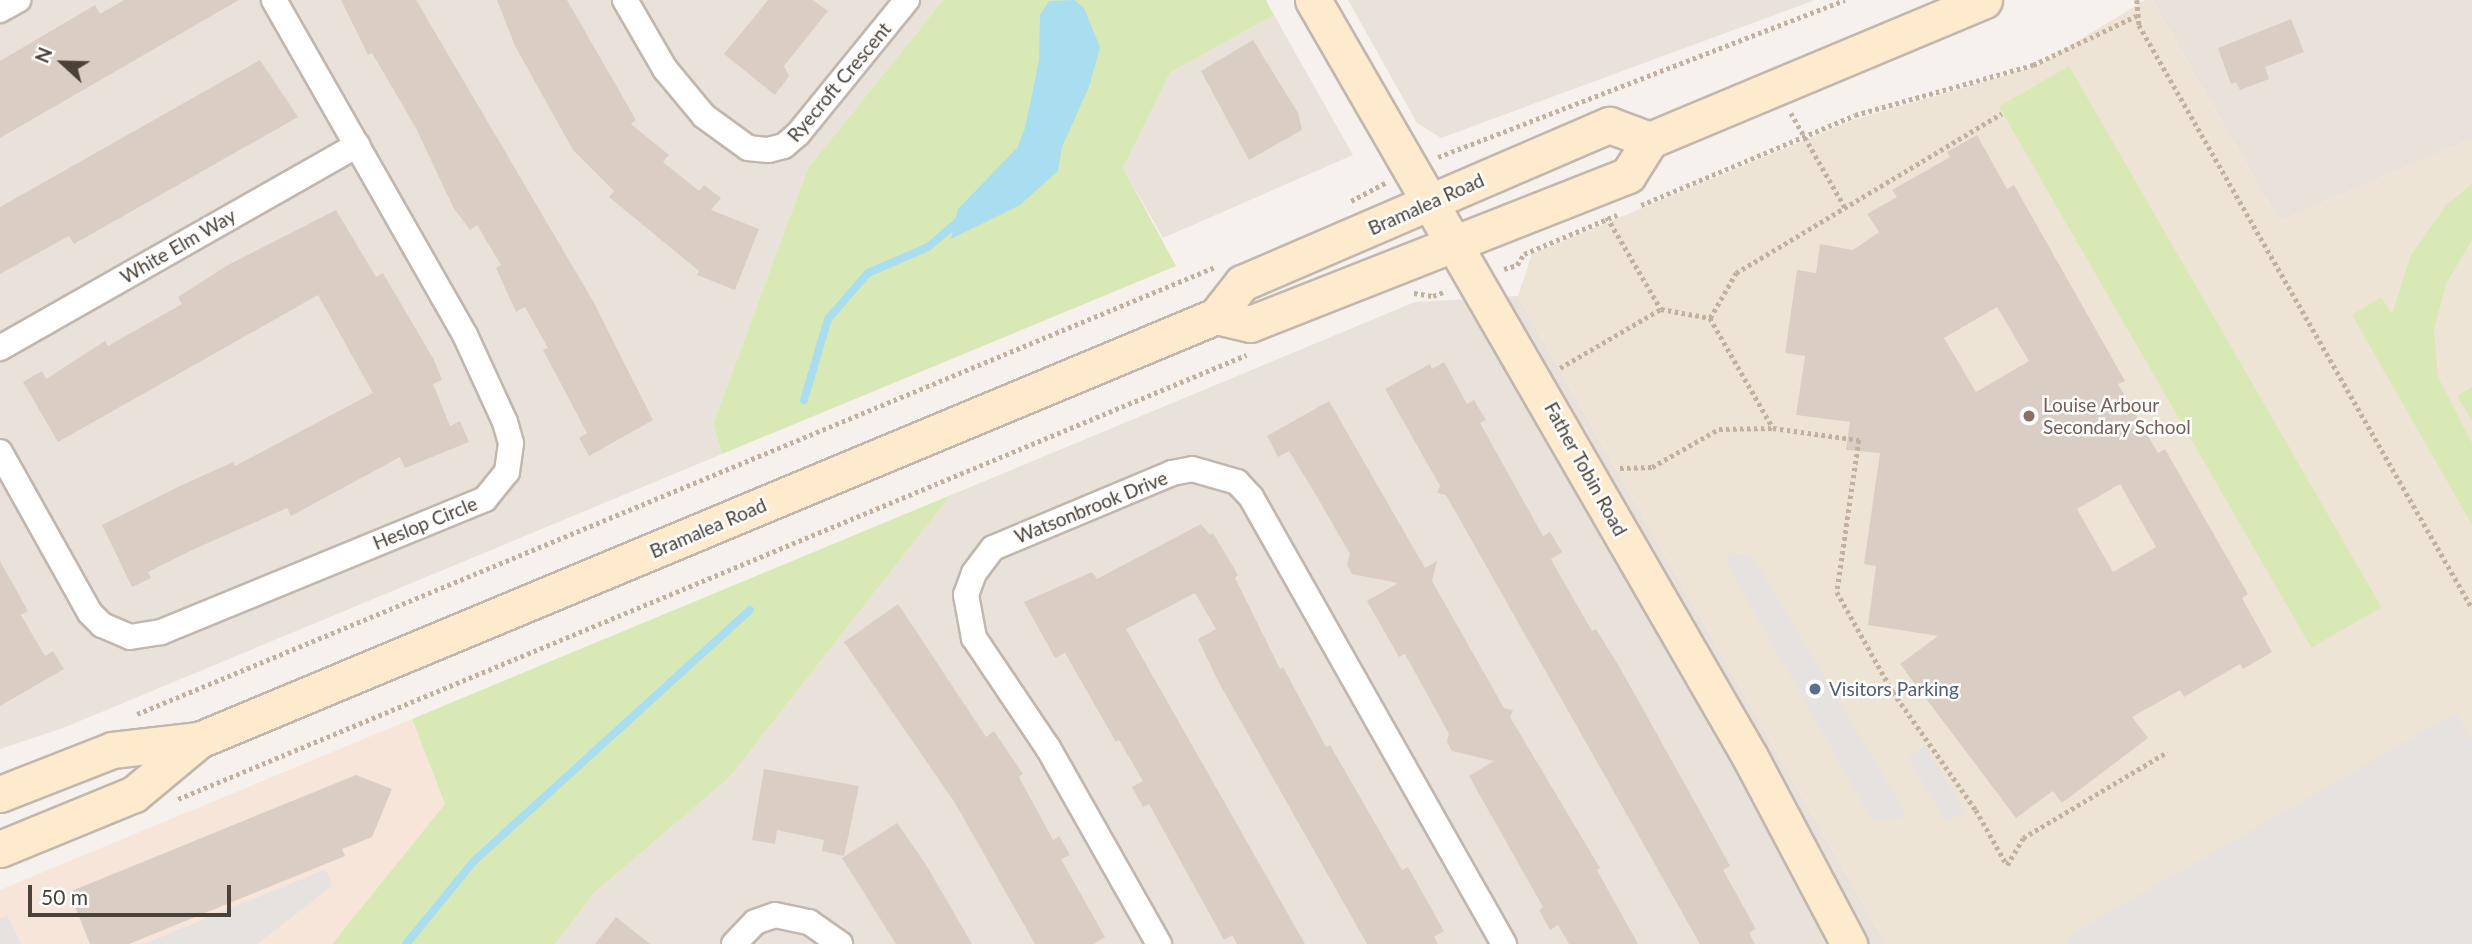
<!DOCTYPE html>
<style>
body{margin:0}
#map{position:relative;width:2472px;height:944px;overflow:hidden;background:#f6f1ec;font-family:Lato,sans-serif}
div>[style]{position:absolute}
[style*='--x']{left:calc(var(--x)*1px);top:calc(var(--y)*1px);width:calc(var(--w)*1px);rotate:calc(var(--a)*1deg)}
.residential>*{inset:0;background:#e9e2da}
.commercial>*{inset:0;background:#f6e5d8}
.education>*{inset:0;background:#eee4d6}
.green>*{inset:0;background:#d9e9b5;transform-origin:0 0}
.parking>*{inset:0;background:#e5e2e0;transform-origin:0 0}
.water>*{inset:0;background:#a9def1}
.stream>*{height:8px;margin:-4px;padding:0 4px;transform-origin:4px;border-radius:4px;background:#a9def1}
.building>*{inset:0;background:#dacec4}
.path>*{height:4.5px;margin-top:-2.25px;transform-origin:0;background:repeating-linear-gradient(90deg,#c3b19f 0 3.5px,transparent 0 7px)}
.roads{filter:drop-shadow(2px 0 #c1b7ae) drop-shadow(-2px 0 #c1b7ae) drop-shadow(0 2px #c1b7ae) drop-shadow(0 -2px #c1b7ae)}
.street>*{height:24px;margin:-12px;padding:0 12px;transform-origin:12px;border-radius:12px;background:#fff}
.secondary>*{height:35px;margin:-17.5px;padding:0 17.5px;transform-origin:17.5px;border-radius:17.5px;background:#feebcd}
.dots>*{width:19px;height:19px;translate:-50% -50%;box-sizing:border-box;border:4px solid #fff;border-radius:50%}
span{translate:-50% -50%;white-space:nowrap;text-align:center;line-height:1.15;-webkit-text-stroke:5px #fff;paint-order:stroke}
.street-label{font-size:19px;color:#4a4139}
.education-label{font-size:19px;color:#785e54}
.left{translate:0 -50%;text-align:left}
.service-label{font-size:19px;color:#4e5e75}
.north{position:absolute;left:28px;top:28px;width:70px;height:70px;-webkit-text-stroke:5px #fff;paint-order:stroke;rotate:292deg;font-size:19px;font-weight:700;line-height:28px;text-align:center;color:#4a4139}
.north::after{content:'';display:block;margin:auto;width:24px;height:32px;background:#4a4139;clip-path:polygon(50% 0,100% 100%,50% 72%,0 100%)}
.scale{position:absolute;left:28px;top:885px;width:203px;height:32px;box-sizing:border-box;border:4px solid #4a4139;border-top:0;padding-left:9px;font-size:21px;line-height:24px;white-space:nowrap;color:#4a4139;-webkit-text-stroke:5px #fff;paint-order:stroke}
</style>
<div id="map">
<div class="residential">
<i style="clip-path:polygon(0 0,943px 0,808px 168px,713px 424px,722px 454px,63px 728px,0 749px)"></i>
<i style="clip-path:polygon(1348px 0,1815px 0,1441px 138px,1417px 123px)"></i>
<i style="clip-path:polygon(2152px 0,2472px 0,2472px 139px,2279px 221px)"></i>
<i style="clip-path:polygon(1274px 15px,1353px 155px,1163px 238px,1123px 168px,1170px 73px)"></i>
<i style="clip-path:polygon(1518px 296px,1886px 944px,555px 944px,594px 893px,729px 778px,951px 495px,1415px 302px)"></i>
</div>
<div class="commercial">
<i style="clip-path:polygon(412px 719px,445px 804px,332px 944px,0 944px,0 890px)"></i>
</div>
<div class="education">
<i style="clip-path:polygon(2145px 0,2152px 0,2279px 221px,2472px 139px,2472px 944px,1886px 944px,1518px 296px,1532px 254px,1853px 120px,2035px 67px)"></i>
</div>
<div class="green">
<i style="clip-path:polygon(943px 0,1266px 0,1274px 15px,1170px 73px,1123px 168px,1176px 266px,722px 454px,713px 424px,808px 168px)"></i>
<i style="left:2069px;top:66px;width:625px;height:81px;rotate:60deg"></i>
<i style="clip-path:polygon(2472px 184px,2472px 240px,2446px 284px,2434px 329px,2438px 377px,2472px 443px,2472px 525px,2352px 315px,2381px 297px,2392px 314px,2411px 255px,2446px 205px)"></i>
<i style="clip-path:polygon(2472px 387px,2472px 421px,2457px 396px)"></i>
<i style="clip-path:polygon(951px 495px,729px 778px,594px 893px,555px 944px,332px 944px,445px 804px,412px 719px)"></i>
</div>
<div class="parking">
<i style="clip-path:polygon(1728px 553px,1752px 555px,1908px 817px,1872px 820px,1726px 562px)"></i>
<i style="clip-path:polygon(2456px 713px,2472px 740px,2472px 944px,2068px 944px,2065px 938px)"></i>
<i style="left:1926px;top:746px;width:76px;height:21px;rotate:60deg"></i>
<i style="clip-path:polygon(326px 869px,332px 886px,257px 944px,144px 944px)"></i>
<i style="clip-path:polygon(7px 915px,21px 944px,0 944px,0 919px)"></i>
</div>
<div class="water">
<i style="clip-path:polygon(1074px 0,1084px 8px,1100px 47px,1089px 87px,1062px 147px,1058px 171px,1020px 205px,951px 239px,958px 209px,1017px 148px,1025px 128px,1039px 60px,1040px 15px,1049px 1px)"></i>
</div>
<div class="stream">
<i style="--x:804;--y:400;--w:84;--a:-73.5"></i>
<i style="--x:828;--y:319;--w:61;--a:-49"></i>
<i style="--x:868;--y:273;--w:65;--a:-23.4"></i>
<i style="--x:928;--y:247;--w:42;--a:-40.2"></i>
<i style="--x:406;--y:944;--w:107;--a:-50.7"></i>
<i style="--x:474;--y:861;--w:373;--a:-42.3"></i>
</div>
<div class="building">
<i style="clip-path:polygon(124px 0,239px 0,0 138px,0 61px,95px 5px,100px 14px)"></i>
<i style="clip-path:polygon(341px 0,416px 0,593px 301px,653px 420px,589px 456px,579px 438px,587px 433px,543px 350px,548px 348px,525px 307px,516px 312px,496px 268px,501px 265px,477px 225px,470px 230px,453px 207px,416px 128px,372px 53px,368px 55px)"></i>
<i style="clip-path:polygon(497px 0,567px 0,636px 120px,631px 124px,669px 155px,663px 162px,699px 191px,704px 185px,721px 198px,711px 210px,759px 229px,735px 290px,697px 275px,699px 271px,609px 197px,614px 191px,573px 150px,515px 46px)"></i>
<i style="clip-path:polygon(768px 0,813px 0,828px 11px,784px 66px,789px 76px,775px 95px,724px 54px)"></i>
<i style="clip-path:polygon(2291px 19px,2304px 52px,2265px 67px,2269px 79px,2240px 90px,2236px 82px,2231px 84px,2218px 48px)"></i>
<i style="clip-path:polygon(1253px 40px,1298px 113px,1302px 130px,1249px 160px,1201px 71px)"></i>
<i style="clip-path:polygon(260px 60px,298px 117px,74px 244px,69px 236px,0 274px,0 207px)"></i>
<i style="clip-path:polygon(evenodd,1977px 135px,2007px 189px,2014px 185px,2125px 381px,2118px 384px,2158px 453px,2165px 449px,2248px 594px,2242px 598px,2272px 652px,2243px 669px,2240px 664px,2184px 697px,2180px 690px,2132px 717px,2148px 738px,2062px 803px,2053px 791px,2016px 818px,1900px 664px,1938px 636px,1868px 625px,1876px 566px,1864px 564px,1880px 453px,1846px 450px,1850px 422px,1796px 415px,1805px 356px,1785px 353px,1797px 270px,1816px 273px,1820px 244px,1853px 250px,1879px 232px,1867px 214px,1897px 197px,1892px 190px,1950px 157px,1947px 152px,1977px 135px,1997px 307px,2029px 361px,1976px 392px,1944px 338px,1997px 307px,1977px 135px,2120px 484px,2156px 547px,2113px 572px,2077px 509px,2120px 484px)"></i>
<i style="clip-path:polygon(336px 210px,376px 277px,383px 273px,434px 360px,442px 380px,433px 384px,450px 426px,460px 421px,469px 442px,405px 468px,400px 457px,291px 516px,287px 508px,190px 551px,148px 572px,151px 578px,132px 587px,102px 525px,180px 486px,233px 462px,235px 466px,373px 393px,318px 295px,58px 442px,23px 382px,42px 371px,46px 379px,105px 341px,108px 346px,182px 304px,178px 297px,228px 265px)"></i>
<i style="clip-path:polygon(1444px 362px,1467px 404px,1474px 400px,1486px 420px,1480px 423px,1543px 536px,1550px 532px,1562px 552px,1551px 559px,1562px 579px,1592px 631px,1596px 629px,1620px 668px,1706px 822px,1730px 866px,1723px 870px,1756px 929px,1749px 933px,1755px 944px,1700px 944px,1446px 495px,1437px 493px,1440px 486px,1385px 389px,1430px 364px,1432px 369px)"></i>
<i style="clip-path:polygon(1329px 401px,1425px 568px,1437px 561px,1432px 581px,1504px 708px,1513px 710px,1510px 717px,1600px 868px,1597px 870px,1638px 944px,1569px 944px,1558px 925px,1550px 930px,1539px 910px,1543px 907px,1469px 776px,1494px 761px,1452px 751px,1447px 742px,1449px 734px,1405px 654px,1399px 657px,1367px 601px,1398px 583px,1352px 574px,1347px 565px,1350px 554px,1313px 490px,1289px 451px,1278px 457px,1267px 436px)"></i>
<i style="clip-path:polygon(1201px 524px,1210px 535px,1213px 533px,1238px 575px,1235px 578px,1280px 669px,1283px 667px,1326px 747px,1330px 745px,1402px 870px,1408px 867px,1444px 931px,1434px 937px,1438px 944px,1367px 944px,1218px 681px,1198px 639px,1216px 629px,1195px 593px,1126px 629px,1305px 944px,1237px 944px,1232px 935px,1224px 940px,1149px 804px,1143px 807px,1132px 787px,1143px 781px,1119px 740px,1116px 742px,1065px 653px,1055px 658px,1024px 602px,1092px 572px,1097px 579px)"></i>
<i style="clip-path:polygon(0 561px,28px 611px,21px 615px,45px 656px,53px 651px,64px 669px,0 706px)"></i>
<i style="clip-path:polygon(898px 604px,986px 737px,994px 731px,1023px 774px,1019px 777px,1053px 840px,1059px 836px,1070px 855px,1061px 859px,1105px 937px,1094px 944px,1035px 944px,955px 803px,844px 642px)"></i>
<i style="clip-path:polygon(764px 769px,859px 786px,844px 856px,822px 851px,824px 840px,777px 830px,775px 844px,752px 840px)"></i>
<i style="clip-path:polygon(356px 775px,392px 789px,372px 837px,342px 849px,345px 856px,129px 944px,90px 944px,69px 892px)"></i>
<i style="clip-path:polygon(897px 823px,925px 863px,972px 944px,896px 944px,842px 858px)"></i>
<i style="clip-path:polygon(616px 917px,650px 944px,595px 944px)"></i>
</div>
<div class="path">
<i style="--x:2137;--y:0;--w:25;--a:85"></i>
<i style="--x:2139;--y:25;--w:671;--a:60.27"></i>
<i style="--x:1791;--y:113;--w:111;--a:60.2"></i>
<i style="--x:1438;--y:157;--w:436;--a:-21.1"></i>
<i style="--x:1351;--y:201;--w:40;--a:-28"></i>
<i style="--x:1641;--y:205;--w:232;--a:-22.8"></i>
<i style="--x:1855;--y:115;--w:185;--a:-15.7"></i>
<i style="--x:2033;--y:65;--w:114;--a:-25.4"></i>
<i style="--x:1607;--y:217;--w:107;--a:59.6"></i>
<i style="--x:1504;--y:269;--w:14;--a:-17"></i>
<i style="--x:1517;--y:265;--w:13;--a:-58"></i>
<i style="--x:1524;--y:254;--w:101;--a:-22.8"></i>
<i style="--x:1414;--y:293;--w:19;--a:9"></i>
<i style="--x:1433;--y:296;--w:14;--a:-21"></i>
<i style="--x:1710;--y:318;--w:52;--a:-60"></i>
<i style="--x:1736;--y:273;--w:310;--a:-31"></i>
<i style="--x:1560;--y:368;--w:117;--a:-30.3"></i>
<i style="--x:1661;--y:309;--w:50;--a:10.4"></i>
<i style="--x:1710;--y:318;--w:127;--a:60.2"></i>
<i style="--x:1773;--y:428;--w:87;--a:7.9"></i>
<i style="--x:1859;--y:440;--w:154;--a:98.2"></i>
<i style="--x:1837;--y:592;--w:115;--a:60.8"></i>
<i style="--x:1893;--y:692;--w:144;--a:54.9"></i>
<i style="--x:1976;--y:810;--w:63;--a:60.6"></i>
<i style="--x:2007;--y:865;--w:31;--a:-59"></i>
<i style="--x:2023;--y:838;--w:168;--a:-30.8"></i>
<i style="--x:1620;--y:468;--w:32;--a:-2"></i>
<i style="--x:1652;--y:467;--w:77;--a:-29.6"></i>
<i style="--x:1719;--y:429;--w:54;--a:-1.1"></i>
<i style="--x:137;--y:714;--w:1167;--a:-22.52"></i>
<i style="--x:178;--y:799;--w:1157;--a:-22.57"></i>
</div>
<div class="roads">
<div class="street">
<i style="--x:625;--y:0;--w:80;--a:59.9"></i>
<i style="--x:665;--y:69;--w:61;--a:50.3"></i>
<i style="--x:704;--y:116;--w:54;--a:36"></i>
<i style="--x:748;--y:148;--w:20;--a:6"></i>
<i style="--x:768;--y:150;--w:16;--a:-14"></i>
<i style="--x:784;--y:146;--w:18;--a:-41"></i>
<i style="--x:798;--y:134;--w:173;--a:-50.9"></i>
<i style="--x:0;--y:10;--w:21;--a:-29"></i>
<i style="--x:0;--y:348;--w:411;--a:-29.6"></i>
<i style="--x:0;--y:452;--w:184;--a:60.8"></i>
<i style="--x:90;--y:613;--w:17;--a:45"></i>
<i style="--x:102;--y:625;--w:30;--a:23"></i>
<i style="--x:130;--y:637;--w:31;--a:-9"></i>
<i style="--x:161;--y:632;--w:350;--a:-22.3"></i>
<i style="--x:485;--y:499;--w:35;--a:-51"></i>
<i style="--x:507;--y:472;--w:29;--a:-82"></i>
<i style="--x:511;--y:443;--w:22;--a:-106"></i>
<i style="--x:505;--y:422;--w:96;--a:-114.7"></i>
<i style="--x:465;--y:335;--w:386;--a:-119.7"></i>
<i style="--x:734;--y:944;--w:30;--a:-46"></i>
<i style="--x:755;--y:922;--w:21;--a:-19"></i>
<i style="--x:775;--y:915;--w:35;--a:12"></i>
<i style="--x:809;--y:922;--w:38;--a:35"></i>
<i style="--x:1159;--y:944;--w:225;--a:-119.5"></i>
<i style="--x:1048;--y:748;--w:133;--a:-123.9"></i>
<i style="--x:974;--y:638;--w:44;--a:-100.5"></i>
<i style="--x:966;--y:595;--w:23;--a:-70"></i>
<i style="--x:974;--y:573;--w:31;--a:-53"></i>
<i style="--x:993;--y:548;--w:194;--a:-22.7"></i>
<i style="--x:1172;--y:473;--w:20;--a:-11"></i>
<i style="--x:1192;--y:469;--w:47;--a:16.1"></i>
<i style="--x:1237;--y:482;--w:21;--a:47"></i>
<i style="--x:1251;--y:497;--w:514;--a:60.49"></i>
</div>
<div class="secondary">
<i style="--x:1313;--y:0;--w:874;--a:60"></i>
<i style="--x:1750;--y:757;--w:212;--a:62.1"></i>
<i style="--x:1216;--y:316;--w:35;--a:13"></i>
<i style="--x:1250;--y:324;--w:406;--a:-21.5"></i>
<i style="--x:1628;--y:175;--w:41;--a:-57.8"></i>
<i style="--x:1650;--y:140;--w:362;--a:-22.7"></i>
<i style="--x:0;--y:794;--w:120;--a:-21.4"></i>
<i style="--x:112;--y:750;--w:88;--a:-6.6"></i>
<i style="--x:199;--y:740;--w:1102;--a:-22.63"></i>
<i style="--x:1216;--y:316;--w:42;--a:-51.8"></i>
<i style="--x:1242;--y:283;--w:400;--a:-23.3"></i>
<i style="--x:1609;--y:125;--w:44;--a:20.1"></i>
<i style="--x:0;--y:849;--w:145;--a:-22.3"></i>
<i style="--x:134;--y:794;--w:85;--a:-39.7"></i>
</div>
</div>
<div class="dots">
<i style="left:2029px;top:416px;background:#8d6e63"></i>
<i style="left:1815px;top:689px;background:#5c6f8a"></i>
</div>
<div class="street-label">
<span style="left:839px;top:82px;rotate:-50deg">Ryecroft Crescent</span>
<span style="left:1426px;top:204px;rotate:-24deg">Bramalea Road</span>
<span style="left:178px;top:246px;rotate:-30deg">White Elm Way</span>
<span style="left:1586px;top:469px;rotate:61deg">Father Tobin Road</span>
<span style="left:1091px;top:507px;rotate:-22deg">Watsonbrook Drive</span>
<span style="left:425px;top:523px;rotate:-22deg">Heslop Circle</span>
<span style="left:708px;top:528px;rotate:-23deg">Bramalea Road</span>
</div>
<div class="education-label">
<span class="left" style="left:2043px;top:416px">Louise Arbour<br>Secondary School</span>
</div>
<div class="service-label">
<span class="left" style="left:1829px;top:689px">Visitors Parking</span>
</div>
<div class="north">N</div>
<div class="scale">50 m</div>
</div>
